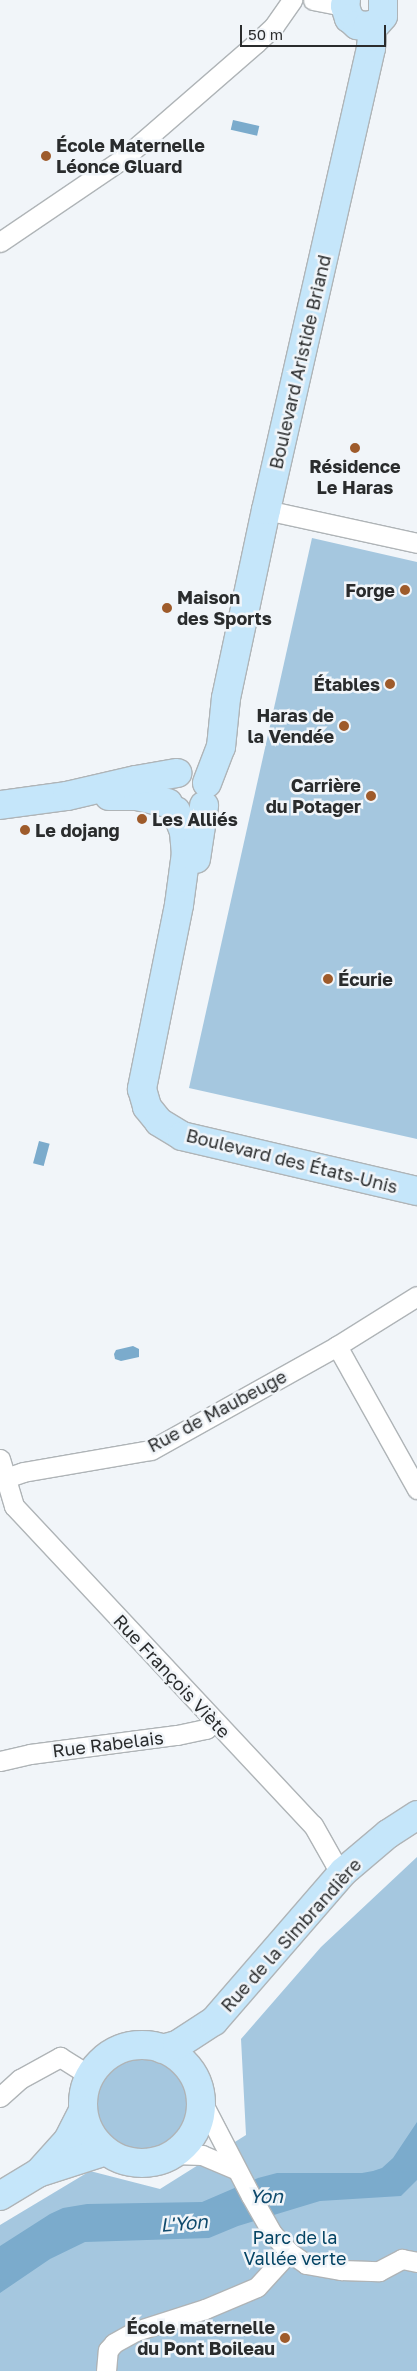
<!DOCTYPE html>
<meta charset="utf-8">
<style>
body{margin:0}
#map{position:relative;width:417px;height:2371px;overflow:hidden;background:#f1f5f9;font-family:"Golos Text",sans-serif}
div>[style]{position:absolute}
[style*='--x']{left:calc(var(--x)*1px);top:calc(var(--y)*1px);width:calc(var(--w)*1px);rotate:calc(var(--a)*1deg)}
.green>*{inset:0;background:#a5c7df}
.round{border-radius:50%}
.water>*{inset:0;background:#7babcc;transform-origin:0 0}
.roads{filter:drop-shadow(1px 0 #afb4b7) drop-shadow(-1px 0 #afb4b7) drop-shadow(0 1px #afb4b7) drop-shadow(0 -1px #afb4b7)}
.street>*{height:19px;margin:-9.5px;padding:0 9.5px;transform-origin:9.5px;border-radius:9.5px;background:#fff}
.secondary>*{height:28px;margin:-14px;padding:0 14px;transform-origin:14px;border-radius:14px;background:#c5e6fa}
.secondary>.ring{margin:-14px;padding:0;box-sizing:content-box;background:none;border:28px solid #c5e6fa;border-radius:50%}
.dots>*{width:14px;height:14px;translate:-50% -50%;box-sizing:border-box;border:2px solid #f1f5f9;border-radius:50%}
span{translate:-50% -50%;white-space:nowrap;text-align:center;line-height:1.15;-webkit-text-stroke:5px #f1f5f9;paint-order:stroke}
.poi-label{font-size:18px;color:#2a2c2d;font-weight:700}
.left{translate:0 -50%;text-align:left}
.right{translate:-100% -50%;text-align:right}
.street-label{font-size:18px;color:#2a2c2d}
.park-label{font-size:18px;color:#044464}
.water-label{font-size:19px;color:#104b6d;font-style:italic}
.scale{position:absolute;left:240px;top:25px;width:146px;height:22px;box-sizing:border-box;border:2px solid #2a2c2d;border-top:0;padding-left:6px;font-size:15px;line-height:18px;white-space:nowrap;color:#2a2c2d;-webkit-text-stroke:4px #f1f5f9;paint-order:stroke}
</style>
<div id="map">
<div class="green">
<i style="clip-path:polygon(312px 538px,417px 562px,417px 1139px,189px 1088px)"></i>
<i style="clip-path:polygon(417px 1857px,417px 2371px,0 2371px,0 2225px,90px 2171px,160px 2189px,246px 2135px,241px 2039px,321px 1947px)"></i>
<i class="round" style="left:92px;top:2056px;width:98px;height:98px"></i>
</div>
<div class="water">
<i style="left:233px;top:120px;width:27px;height:10px;rotate:13deg"></i>
<i style="left:39px;top:1141px;width:11px;height:23px;rotate:15deg"></i>
<i style="clip-path:polygon(133px 1346px,139px 1349px,139px 1357px,121px 1361px,115px 1359px,114px 1354px,116px 1350px)"></i>
<i style="clip-path:polygon(417px 2122px,417px 2180px,401px 2196px,320px 2201px,238px 2226px,209px 2238px,85px 2242px,50px 2259px,0 2293px,0 2246px,50px 2214px,63px 2208px,87px 2204px,202px 2202px,258px 2178px,277px 2173px,362px 2173px,373px 2171px,382px 2168px,393px 2158px)"></i>
</div>
<div class="roads">
<div class="street">
<i style="--x:313;--y:0;--w:33;--a:11"></i>
<i style="--x:0;--y:242;--w:151;--a:-34.2"></i>
<i style="--x:125;--y:157;--w:174;--a:-41"></i>
<i style="--x:256;--y:43;--w:25;--a:-43"></i>
<i style="--x:274;--y:26;--w:32;--a:-55"></i>
<i style="--x:266;--y:510;--w:155;--a:12.3"></i>
<i style="--x:337;--y:1346;--w:164;--a:60.8"></i>
<i style="--x:0;--y:1459;--w:49;--a:73.4"></i>
<i style="--x:14;--y:1506;--w:437;--a:46.9"></i>
<i style="--x:313;--y:1825;--w:45;--a:60.6"></i>
<i style="--x:335;--y:1864;--w:11;--a:45"></i>
<i style="--x:0;--y:1480;--w:24;--a:-19"></i>
<i style="--x:23;--y:1472;--w:130;--a:-9.8"></i>
<i style="--x:151;--y:1450;--w:213;--a:-29.2"></i>
<i style="--x:337;--y:1346;--w:94;--a:-32"></i>
<i style="--x:0;--y:1761;--w:31;--a:-13"></i>
<i style="--x:30;--y:1754;--w:148;--a:-7.4"></i>
<i style="--x:177;--y:1735;--w:30;--a:-12"></i>
<i style="--x:206;--y:1729;--w:11;--a:-45"></i>
<i style="--x:0;--y:2097;--w:27;--a:-42"></i>
<i style="--x:20;--y:2079;--w:46;--a:-28.8"></i>
<i style="--x:60;--y:2057;--w:36;--a:32"></i>
<i style="--x:201;--y:2100;--w:108;--a:62.5"></i>
<i style="--x:251;--y:2196;--w:43;--a:60.4"></i>
<i style="--x:272;--y:2233;--w:25;--a:48"></i>
<i style="--x:289;--y:2252;--w:21;--a:35"></i>
<i style="--x:306;--y:2264;--w:36;--a:10"></i>
<i style="--x:341;--y:2270;--w:38;--a:2"></i>
<i style="--x:379;--y:2271;--w:26;--a:-28"></i>
<i style="--x:402;--y:2259;--w:15;--a:11"></i>
<i style="--x:173;--y:2154;--w:29;--a:2"></i>
<i style="--x:202;--y:2155;--w:36;--a:23"></i>
<i style="--x:106;--y:2371;--w:21;--a:-85"></i>
<i style="--x:108;--y:2350;--w:9;--a:-49"></i>
<i style="--x:114;--y:2343;--w:25;--a:-29"></i>
<i style="--x:136;--y:2331;--w:72;--a:-17.7"></i>
<i style="--x:205;--y:2309;--w:56;--a:-22.9"></i>
<i style="--x:257;--y:2287;--w:47;--a:-47.6"></i>
</div>
<div class="secondary">
<i style="--x:346;--y:0;--w:6;--a:99"></i>
<i style="--x:345;--y:6;--w:13;--a:72"></i>
<i style="--x:349;--y:18;--w:11;--a:41"></i>
<i style="--x:357;--y:25;--w:11;--a:5"></i>
<i style="--x:368;--y:26;--w:9;--a:-18"></i>
<i style="--x:377;--y:23;--w:9;--a:-49"></i>
<i style="--x:383;--y:16;--w:16;--a:-90"></i>
<i style="--x:207;--y:783;--w:39;--a:-69"></i>
<i style="--x:221;--y:747;--w:49;--a:-84.2"></i>
<i style="--x:226;--y:698;--w:192;--a:-78"></i>
<i style="--x:266;--y:510;--w:474;--a:-77.2"></i>
<i style="--x:371;--y:48;--w:11;--a:-85"></i>
<i style="--x:372;--y:37;--w:12;--a:-110"></i>
<i style="--x:109;--y:796;--w:28;--a:0"></i>
<i style="--x:137;--y:796;--w:32;--a:13"></i>
<i style="--x:0;--y:805;--w:68;--a:-7.7"></i>
<i style="--x:67;--y:796;--w:71;--a:-13.1"></i>
<i style="--x:136;--y:780;--w:42;--a:-9.7"></i>
<i style="--x:176;--y:811;--w:22;--a:69"></i>
<i style="--x:184;--y:832;--w:21;--a:85"></i>
<i style="--x:186;--y:853;--w:52;--a:97.7"></i>
<i style="--x:179;--y:905;--w:188;--a:101.4"></i>
<i style="--x:142;--y:1089;--w:19;--a:74"></i>
<i style="--x:147;--y:1107;--w:19;--a:51"></i>
<i style="--x:159;--y:1122;--w:27;--a:31"></i>
<i style="--x:182;--y:1136;--w:241;--a:13.2"></i>
<i style="--x:196;--y:859;--w:54;--a:-81.4"></i>
<i class="ring" style="left:83px;top:2045px;width:90px;height:90px"></i>
<i style="--x:162;--y:2049;--w:16;--a:-15"></i>
<i style="--x:177;--y:2045;--w:44;--a:-33"></i>
<i style="--x:214;--y:2021;--w:197;--a:-49.1"></i>
<i style="--x:343;--y:1872;--w:59;--a:-40.2"></i>
<i style="--x:388;--y:1834;--w:35;--a:-33"></i>
<i style="--x:41;--y:2170;--w:40;--a:-48"></i>
<i style="--x:68;--y:2140;--w:33;--a:-63"></i>
<i style="--x:0;--y:2196;--w:44;--a:-31.2"></i>
<i style="--x:38;--y:2173;--w:71;--a:-17.9"></i>
</div>
</div>
<div class="dots">
<i style="left:46px;top:156px;background:#9e5b2b"></i>
<i style="left:355px;top:448px;background:#9e5b2b"></i>
<i style="left:405px;top:590px;background:#9e5b2b"></i>
<i style="left:167px;top:608px;background:#9e5b2b"></i>
<i style="left:390px;top:684px;background:#9e5b2b"></i>
<i style="left:344px;top:726px;background:#9e5b2b"></i>
<i style="left:371px;top:796px;background:#9e5b2b"></i>
<i style="left:142px;top:819px;background:#9e5b2b"></i>
<i style="left:25px;top:830px;background:#9e5b2b"></i>
<i style="left:328px;top:979px;background:#9e5b2b"></i>
<i style="left:285px;top:2338px;background:#9e5b2b"></i>
</div>
<div class="poi-label">
<span class="left" style="left:56px;top:156px">École Maternelle<br>Léonce Gluard</span>
<span style="left:355px;top:477px">Résidence<br>Le Haras</span>
<span class="right" style="left:395px;top:590px">Forge</span>
<span class="left" style="left:177px;top:608px">Maison<br>des Sports</span>
<span class="right" style="left:380px;top:684px">Étables</span>
<span class="right" style="left:334px;top:726px">Haras de<br>la Vendée</span>
<span class="right" style="left:361px;top:796px">Carrière<br>du Potager</span>
<span class="left" style="left:152px;top:819px">Les Alliés</span>
<span class="left" style="left:35px;top:830px">Le dojang</span>
<span class="left" style="left:338px;top:979px">Écurie</span>
<span class="right" style="left:275px;top:2338px">École maternelle<br>du Pont Boileau</span>
</div>
<div class="street-label">
<span style="left:300px;top:362px;rotate:-77deg">Boulevard Aristide Briand</span>
<span style="left:292px;top:1161px;rotate:14deg">Boulevard des États-Unis</span>
<span style="left:217px;top:1411px;rotate:-28deg">Rue de Maubeuge</span>
<span style="left:172px;top:1676px;rotate:47deg">Rue François Viète</span>
<span style="left:108px;top:1744px;rotate:-7deg">Rue Rabelais</span>
<span style="left:291px;top:1935px;rotate:-48deg">Rue de la Simbrandière</span>
</div>
<div class="park-label">
<span style="left:295px;top:2248px">Parc de la<br>Vallée verte</span>
</div>
<div class="water-label">
<span style="left:266px;top:2196px">Yon</span>
<span style="left:184px;top:2223px;rotate:-5deg">L'Yon</span>
</div>
<div class="scale">50 m</div>
</div>
